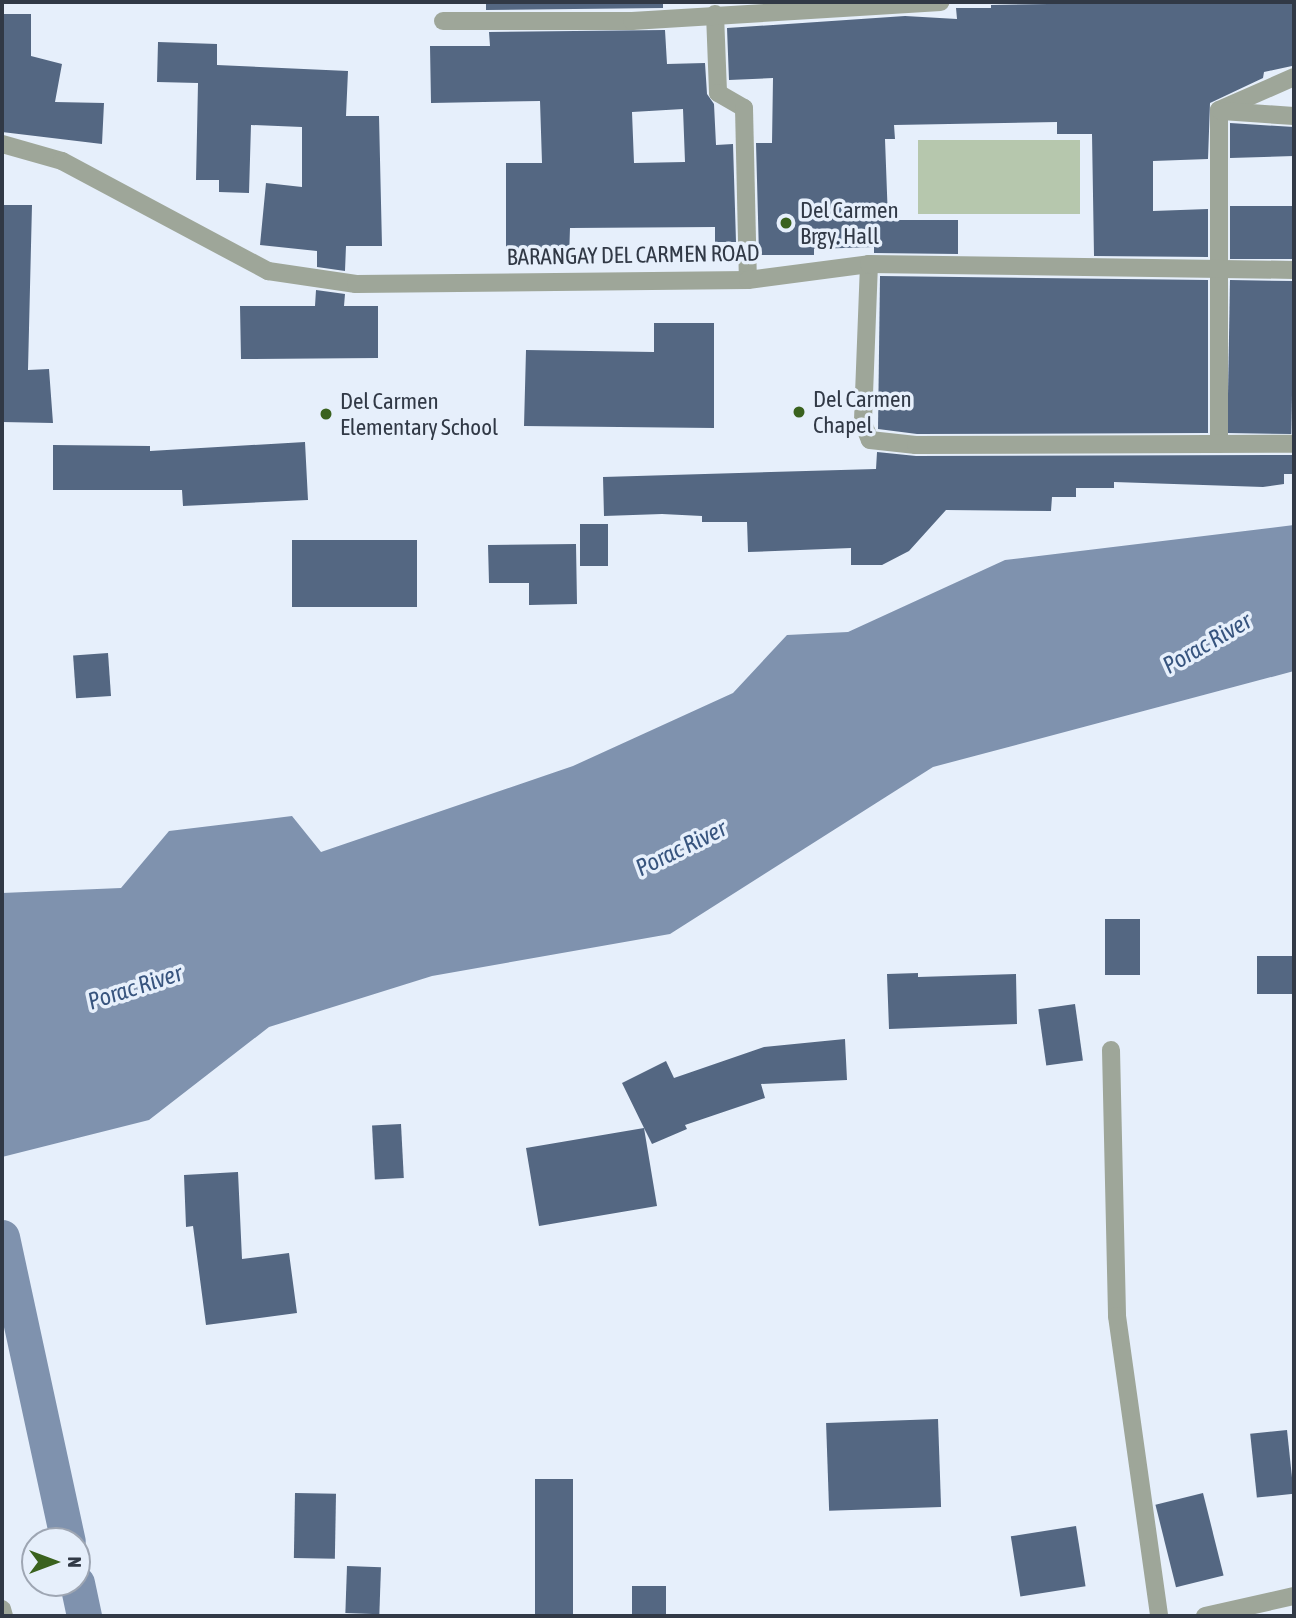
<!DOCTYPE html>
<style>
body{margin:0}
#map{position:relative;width:1296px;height:1618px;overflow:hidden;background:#e6effb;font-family:"Asap Condensed",sans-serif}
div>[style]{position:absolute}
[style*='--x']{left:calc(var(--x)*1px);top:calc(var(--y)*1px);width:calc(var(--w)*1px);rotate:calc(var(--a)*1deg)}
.green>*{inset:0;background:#b6c7ad;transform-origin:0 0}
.water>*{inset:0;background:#7f92ae}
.canal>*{height:35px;margin:-17.5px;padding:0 17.5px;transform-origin:17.5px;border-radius:17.5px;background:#7f92ae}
.building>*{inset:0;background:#546782;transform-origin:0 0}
.service>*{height:18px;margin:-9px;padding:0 9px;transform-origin:9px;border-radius:9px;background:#9ea699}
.minor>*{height:18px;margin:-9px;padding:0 9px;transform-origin:9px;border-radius:9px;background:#9ea699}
.tertiary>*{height:18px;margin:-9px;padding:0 9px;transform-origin:9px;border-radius:9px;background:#9ea699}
.dots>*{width:19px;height:19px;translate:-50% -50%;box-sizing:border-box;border:4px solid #e6effb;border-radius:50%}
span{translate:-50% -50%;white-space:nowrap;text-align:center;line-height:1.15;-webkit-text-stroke:7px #e6effb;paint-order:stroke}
.poi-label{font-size:23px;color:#313946}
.left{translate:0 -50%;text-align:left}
.street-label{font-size:23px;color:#313946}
.water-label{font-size:24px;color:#37547e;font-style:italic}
.frame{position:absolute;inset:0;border:4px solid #313946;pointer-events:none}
.north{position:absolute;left:21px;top:1527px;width:70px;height:70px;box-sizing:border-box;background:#e6effb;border:2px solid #9ea6b3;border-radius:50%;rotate:90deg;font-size:19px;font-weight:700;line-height:28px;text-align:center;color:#313946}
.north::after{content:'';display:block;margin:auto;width:24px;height:32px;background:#3a621e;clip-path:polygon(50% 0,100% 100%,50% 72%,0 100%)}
</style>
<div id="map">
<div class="green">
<i style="left:918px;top:140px;width:162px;height:74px"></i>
</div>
<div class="water">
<i style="clip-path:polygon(1294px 525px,1294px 671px,933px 767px,670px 934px,432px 976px,269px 1027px,149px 1120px,2px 1157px,2px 893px,121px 888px,169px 831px,292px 816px,321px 852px,573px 766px,733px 693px,787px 635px,848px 632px,1005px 560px)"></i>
</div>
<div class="canal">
<i style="--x:2;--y:1237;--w:311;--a:77.8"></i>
<i style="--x:77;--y:1583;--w:34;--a:78"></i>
</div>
<div class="building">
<i style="clip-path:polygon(486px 2px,663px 2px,663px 8px,486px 10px)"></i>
<i style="clip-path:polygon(1177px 2px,1292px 2px,1292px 66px,1264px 72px,1263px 78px,1210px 103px,1208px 159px,1153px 161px,1153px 211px,1208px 209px,1208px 257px,1094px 256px,1092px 134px,1057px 134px,1057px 122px,894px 125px,895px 139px,885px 139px,888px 220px,958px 220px,958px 254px,874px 253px,874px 247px,814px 249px,814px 255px,759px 255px,756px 143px,772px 143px,773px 78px,729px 80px,727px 28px,905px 16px,957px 19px,956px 8px,991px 8px,991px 5px)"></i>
<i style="clip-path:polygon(2px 14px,31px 14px,31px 56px,62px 64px,55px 102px,104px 103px,102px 144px,2px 132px)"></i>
<i style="clip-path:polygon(evenodd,665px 30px,667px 64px,705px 63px,707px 94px,714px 104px,716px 145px,733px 144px,736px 242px,715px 242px,715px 227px,570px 228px,569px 259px,506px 259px,506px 163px,542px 163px,540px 101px,431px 103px,430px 46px,490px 46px,489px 32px,665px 30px,683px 109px,685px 162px,634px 163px,632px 112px,683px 109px)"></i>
<i style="clip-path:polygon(158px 42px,217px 44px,217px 65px,348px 71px,346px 116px,379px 116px,382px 246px,346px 246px,345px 271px,317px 267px,317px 251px,260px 245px,266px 183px,302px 187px,302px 127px,251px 125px,249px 193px,219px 192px,219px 180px,196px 180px,198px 83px,157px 82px)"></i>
<i style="clip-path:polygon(1230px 123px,1294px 127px,1294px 156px,1230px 158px)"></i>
<i style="clip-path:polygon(2px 205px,32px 205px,28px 370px,49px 369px,53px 423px,2px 422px)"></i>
<i style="left:1294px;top:206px;width:53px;height:64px;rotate:90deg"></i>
<i style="clip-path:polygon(880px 276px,1208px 280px,1208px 433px,917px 434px,878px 429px)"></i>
<i style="left:1230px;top:280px;width:64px;height:153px;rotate:1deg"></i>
<i style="clip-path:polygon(316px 290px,345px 294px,344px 306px,378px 306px,378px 358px,241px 359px,240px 306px,315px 306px)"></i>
<i style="clip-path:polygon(654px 323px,714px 323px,714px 428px,524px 426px,526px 350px,654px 352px)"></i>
<i style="clip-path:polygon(305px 442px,308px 500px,183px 506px,182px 490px,53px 490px,53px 445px,150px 446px,150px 451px)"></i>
<i style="clip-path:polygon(877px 452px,916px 456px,1294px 455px,1294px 474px,1284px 474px,1284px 484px,1263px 487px,1114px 482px,1114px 488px,1076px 488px,1076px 497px,1052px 497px,1051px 511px,946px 510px,909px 551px,882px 565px,851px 565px,851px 548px,748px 552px,747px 522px,702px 522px,702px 516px,662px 514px,604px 516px,603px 477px,876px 469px)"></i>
<i style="left:580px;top:524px;width:28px;height:42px"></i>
<i style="left:292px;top:540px;width:125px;height:67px"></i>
<i style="clip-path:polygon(576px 544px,577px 604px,529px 605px,529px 583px,489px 583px,488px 545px)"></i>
<i style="left:108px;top:653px;width:43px;height:35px;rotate:86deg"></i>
<i style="left:1105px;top:919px;width:35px;height:56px"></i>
<i style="left:1294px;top:956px;width:38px;height:37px;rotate:90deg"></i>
<i style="clip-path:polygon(918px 973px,918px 977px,1016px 974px,1017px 1024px,889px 1029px,887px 974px)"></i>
<i style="left:1075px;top:1004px;width:57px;height:37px;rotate:82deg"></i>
<i style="clip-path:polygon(845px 1039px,847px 1080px,761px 1084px,765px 1098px,685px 1125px,687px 1129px,652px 1144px,644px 1128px,657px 1206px,539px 1226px,526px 1148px,644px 1128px,622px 1083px,666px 1061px,674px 1078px,764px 1047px)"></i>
<i style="left:401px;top:1124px;width:54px;height:29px;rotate:87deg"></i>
<i style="clip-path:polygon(238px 1172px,242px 1259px,289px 1253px,297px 1313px,206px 1325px,193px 1226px,186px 1227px,184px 1175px)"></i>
<i style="left:938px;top:1419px;width:88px;height:112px;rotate:88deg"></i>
<i style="left:1287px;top:1430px;width:64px;height:37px;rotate:84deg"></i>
<i style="left:573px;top:1479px;width:137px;height:38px;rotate:90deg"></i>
<i style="left:295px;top:1493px;width:41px;height:65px;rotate:1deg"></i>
<i style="left:1203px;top:1493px;width:85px;height:49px;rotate:76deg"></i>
<i style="left:1076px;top:1526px;width:61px;height:66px;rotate:81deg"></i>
<i style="left:347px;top:1566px;width:34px;height:47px;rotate:2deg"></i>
<i style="left:632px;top:1586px;width:34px;height:30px"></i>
</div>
<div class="service">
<i style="--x:715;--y:14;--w:79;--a:87.8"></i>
<i style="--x:718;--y:93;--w:30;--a:30"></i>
<i style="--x:744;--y:108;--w:172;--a:88.7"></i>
<i style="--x:1111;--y:1050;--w:266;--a:88.7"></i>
<i style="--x:1117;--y:1316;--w:303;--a:82"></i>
</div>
<div class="minor">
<i style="--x:443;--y:21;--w:189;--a:0"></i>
<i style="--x:632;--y:21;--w:309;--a:-3.5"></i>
<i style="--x:1219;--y:110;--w:334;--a:90"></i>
<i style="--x:1219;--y:110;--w:82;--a:-23.7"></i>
<i style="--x:1222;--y:111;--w:72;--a:4"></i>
<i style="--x:869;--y:264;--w:159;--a:92.2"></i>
<i style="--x:863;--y:423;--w:18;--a:68"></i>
<i style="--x:870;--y:440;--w:46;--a:6.2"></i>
<i style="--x:916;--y:445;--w:378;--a:-0.2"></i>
<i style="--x:2;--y:1609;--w:7;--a:74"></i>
</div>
<div class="tertiary">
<i style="--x:2;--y:144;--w:62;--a:15.8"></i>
<i style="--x:62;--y:161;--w:234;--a:28.1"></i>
<i style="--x:268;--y:271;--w:89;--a:8.4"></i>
<i style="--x:356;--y:284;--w:392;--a:-0.6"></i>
<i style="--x:748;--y:280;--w:122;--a:-7.5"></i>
<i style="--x:869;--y:264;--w:425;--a:0.8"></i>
<i style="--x:1205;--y:1616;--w:91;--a:-12.7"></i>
</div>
<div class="dots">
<i style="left:786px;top:223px;background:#3a621e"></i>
<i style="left:799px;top:412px;background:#3a621e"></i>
<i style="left:326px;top:414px;background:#3a621e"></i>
</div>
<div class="poi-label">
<span class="left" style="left:800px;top:223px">Del Carmen<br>Brgy. Hall</span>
<span class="left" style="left:813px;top:412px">Del Carmen<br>Chapel</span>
<span class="left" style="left:340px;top:414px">Del Carmen<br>Elementary School</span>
</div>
<div class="street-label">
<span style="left:633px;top:255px;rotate:-1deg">BARANGAY DEL CARMEN ROAD</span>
</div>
<div class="water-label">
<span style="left:1207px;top:643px;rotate:-30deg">Porac River</span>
<span style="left:681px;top:848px;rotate:-26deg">Porac River</span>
<span style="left:135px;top:987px;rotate:-18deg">Porac River</span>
</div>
<div class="frame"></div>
<div class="north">N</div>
</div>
